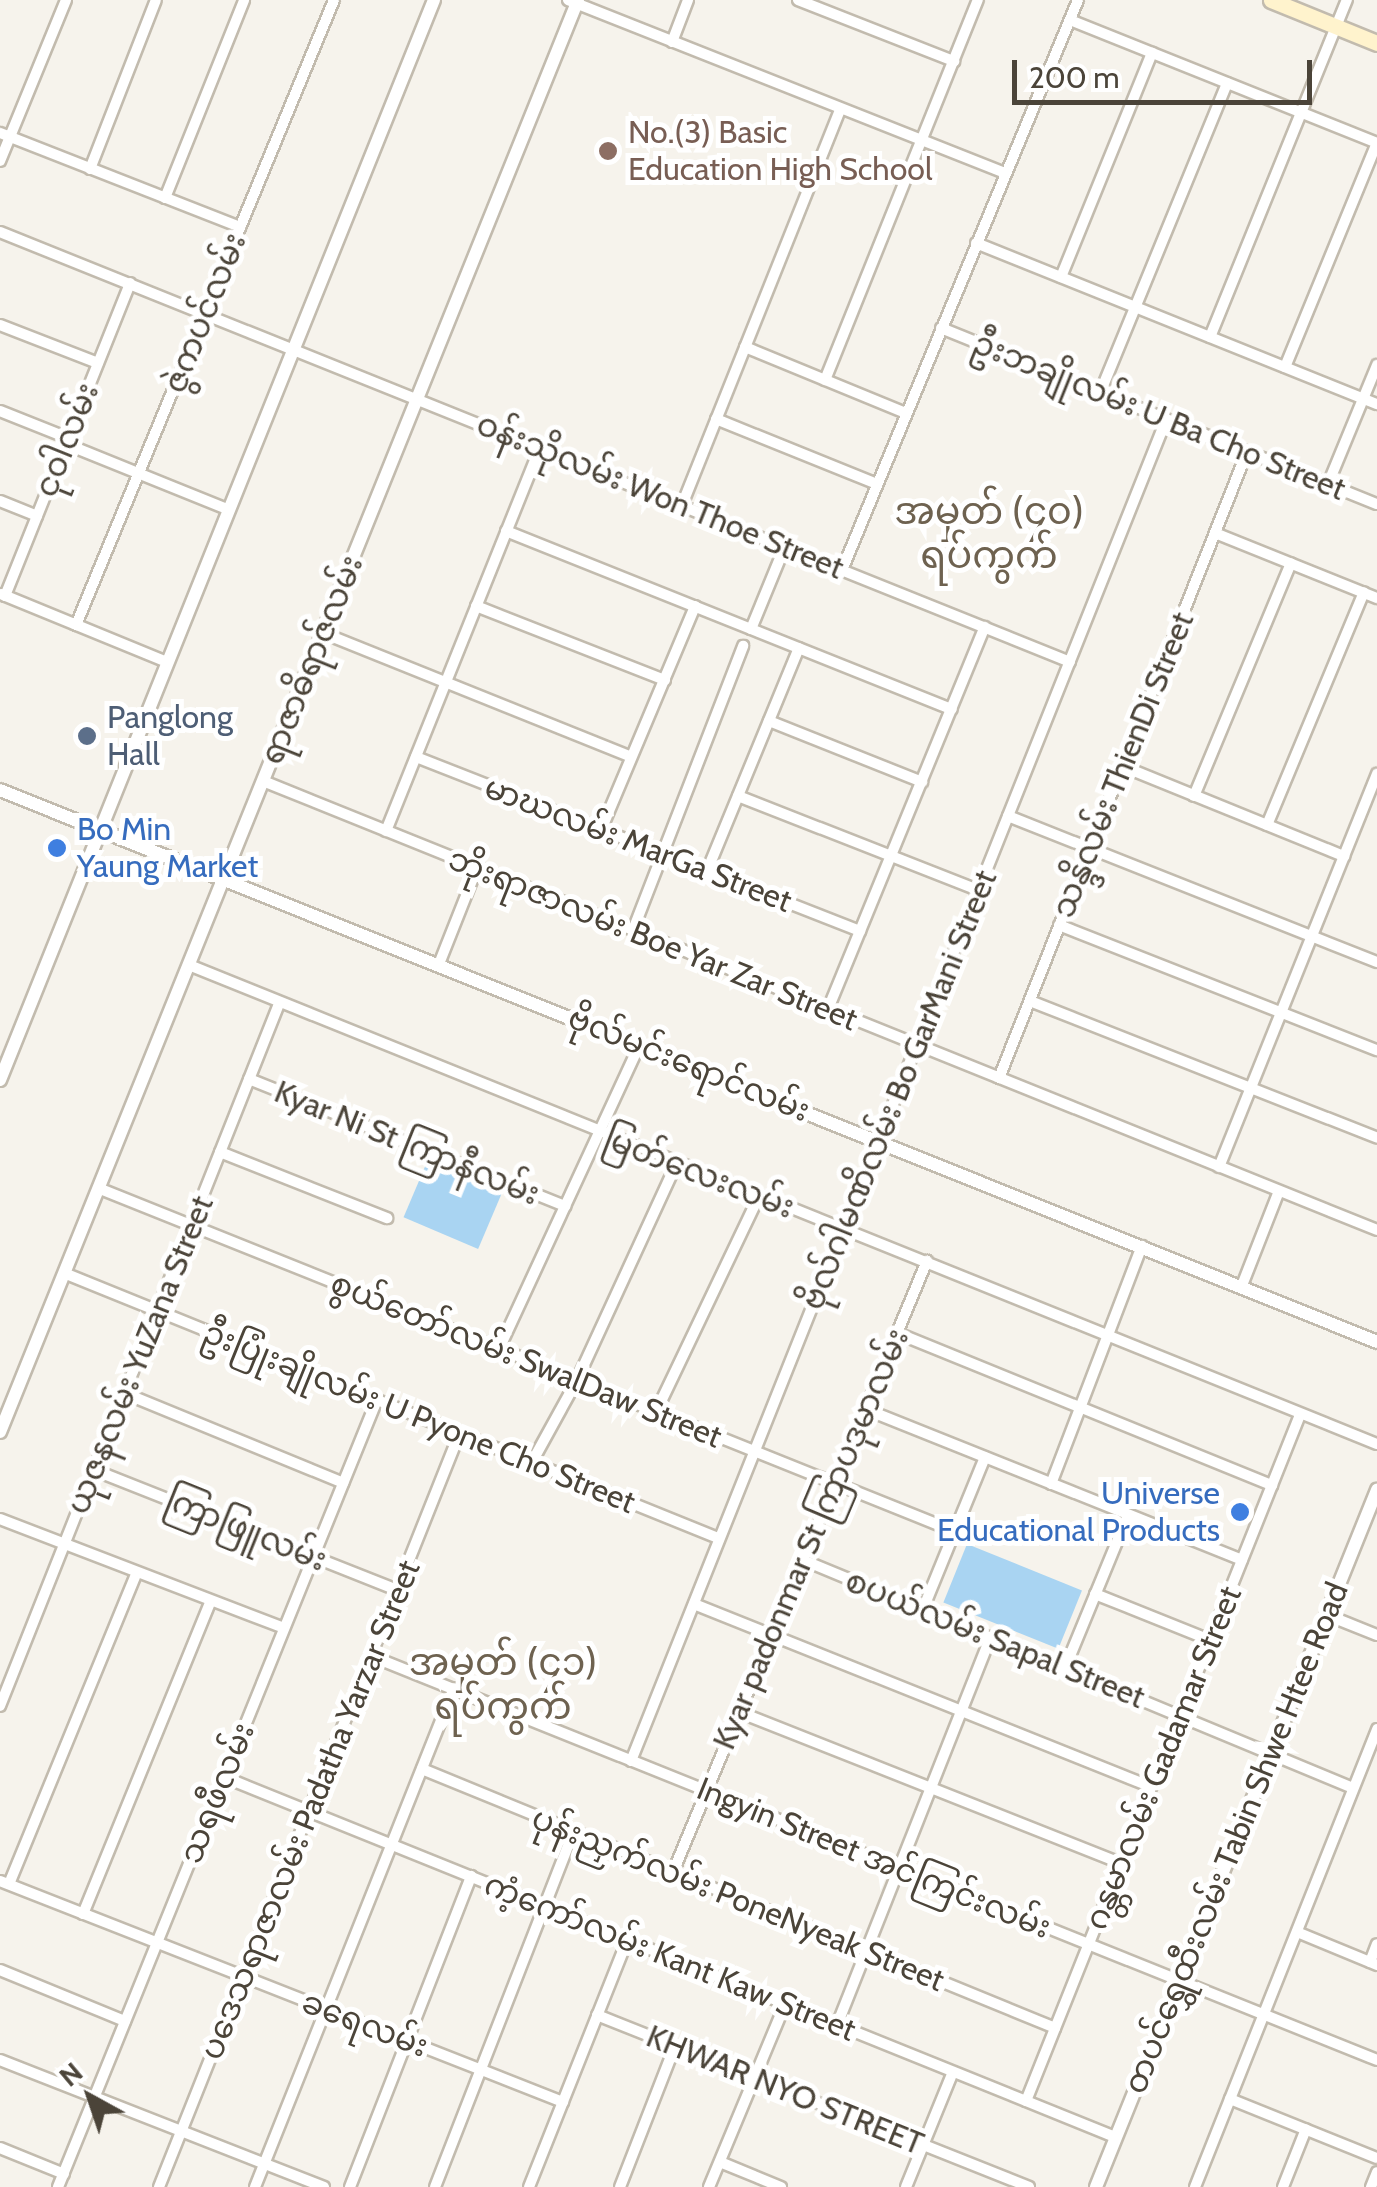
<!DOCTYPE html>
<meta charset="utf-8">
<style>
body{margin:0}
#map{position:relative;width:1377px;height:2187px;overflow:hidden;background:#f6f3ec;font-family:Cabin,"Noto Sans Myanmar",sans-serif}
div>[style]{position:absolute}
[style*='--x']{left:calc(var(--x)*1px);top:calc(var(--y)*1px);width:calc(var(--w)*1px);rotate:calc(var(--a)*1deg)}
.water>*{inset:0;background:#a9d4f2;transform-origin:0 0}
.roads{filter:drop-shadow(2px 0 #c2bbae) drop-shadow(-2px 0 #c2bbae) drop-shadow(0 2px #c2bbae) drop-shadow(0 -2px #c2bbae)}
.minor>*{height:10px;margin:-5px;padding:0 5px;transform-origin:5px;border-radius:5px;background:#fff}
.tertiary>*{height:12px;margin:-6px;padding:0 6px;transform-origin:6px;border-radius:6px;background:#fff}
.secondary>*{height:15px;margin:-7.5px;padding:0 7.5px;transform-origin:7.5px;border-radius:7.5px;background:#fff3cd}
.dots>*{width:28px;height:28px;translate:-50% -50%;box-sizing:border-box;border:5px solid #fff;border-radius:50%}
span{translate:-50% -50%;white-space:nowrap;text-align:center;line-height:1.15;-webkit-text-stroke:10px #fff;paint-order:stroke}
.education-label{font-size:32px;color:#785e54}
.left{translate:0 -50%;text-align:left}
.street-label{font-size:32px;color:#4b4439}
.service-label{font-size:32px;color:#4e5e75}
.shop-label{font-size:32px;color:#366cbe}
.right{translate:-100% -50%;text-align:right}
.quarter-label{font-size:38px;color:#6e6250}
.north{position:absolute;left:40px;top:2047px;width:100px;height:100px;-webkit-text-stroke:8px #fff;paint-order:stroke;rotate:320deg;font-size:28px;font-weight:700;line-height:40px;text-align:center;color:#4b4439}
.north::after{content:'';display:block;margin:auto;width:35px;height:45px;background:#4b4439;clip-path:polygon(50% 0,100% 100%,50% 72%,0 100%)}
.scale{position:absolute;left:1012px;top:60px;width:300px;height:45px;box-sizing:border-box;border:5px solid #4b4439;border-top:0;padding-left:12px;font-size:30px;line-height:35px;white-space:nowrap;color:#4b4439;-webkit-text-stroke:8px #fff;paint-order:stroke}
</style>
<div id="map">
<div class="water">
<i style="left:427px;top:1162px;width:81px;height:60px;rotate:23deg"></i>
<i style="left:967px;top:1544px;width:124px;height:63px;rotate:22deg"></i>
</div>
<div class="roads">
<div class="minor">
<i style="--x:568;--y:0;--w:471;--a:21.6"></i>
<i style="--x:798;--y:0;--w:168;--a:21.4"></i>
<i style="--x:1070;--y:20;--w:331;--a:21.8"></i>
<i style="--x:672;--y:42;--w:45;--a:-69.1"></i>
<i style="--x:0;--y:133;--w:258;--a:21.4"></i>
<i style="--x:0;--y:161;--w:174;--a:-67.7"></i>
<i style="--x:90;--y:169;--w:181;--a:-68.7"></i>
<i style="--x:165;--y:198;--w:213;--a:-68.2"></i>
<i style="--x:0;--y:232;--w:1153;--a:21.89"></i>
<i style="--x:976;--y:243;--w:432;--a:21.9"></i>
<i style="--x:1061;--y:277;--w:242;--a:-67.9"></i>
<i style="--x:0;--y:325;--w:105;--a:21.2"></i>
<i style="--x:941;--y:328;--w:470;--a:22"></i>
<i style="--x:1210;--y:337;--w:364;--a:-67.9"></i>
<i style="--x:745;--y:347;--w:174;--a:22.3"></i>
<i style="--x:1285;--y:367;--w:242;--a:-67.7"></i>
<i style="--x:825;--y:380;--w:410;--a:-68.1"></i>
<i style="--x:1100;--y:393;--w:335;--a:-67.7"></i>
<i style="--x:0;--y:411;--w:73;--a:21.7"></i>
<i style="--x:716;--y:419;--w:174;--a:22"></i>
<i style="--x:66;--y:444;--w:174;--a:22"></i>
<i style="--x:1328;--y:484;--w:129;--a:-67.6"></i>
<i style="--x:0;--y:501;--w:40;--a:22"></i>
<i style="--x:682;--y:505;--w:425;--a:-68.2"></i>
<i style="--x:506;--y:531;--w:480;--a:21.8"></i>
<i style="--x:1215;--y:533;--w:175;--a:21.9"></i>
<i style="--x:842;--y:570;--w:617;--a:-67.51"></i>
<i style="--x:1;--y:594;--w:179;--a:22.3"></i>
<i style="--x:5;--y:596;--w:337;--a:-68.2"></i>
<i style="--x:476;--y:606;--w:203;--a:21.4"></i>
<i style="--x:76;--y:625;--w:676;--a:-67.57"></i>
<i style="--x:751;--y:629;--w:90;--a:-67.7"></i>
<i style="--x:323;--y:633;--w:332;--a:21.9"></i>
<i style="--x:769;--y:721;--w:165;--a:21.7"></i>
<i style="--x:416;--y:757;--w:477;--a:21.4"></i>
<i style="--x:1122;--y:766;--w:240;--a:22.1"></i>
<i style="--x:263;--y:781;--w:1201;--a:21.95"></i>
<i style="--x:738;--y:796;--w:258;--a:21.4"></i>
<i style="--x:1194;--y:796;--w:252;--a:-67.4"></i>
<i style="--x:1008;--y:816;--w:397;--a:21.6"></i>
<i style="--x:1267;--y:825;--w:252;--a:-67.4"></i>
<i style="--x:601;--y:830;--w:243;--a:-67.2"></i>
<i style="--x:386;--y:831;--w:414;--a:-68.1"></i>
<i style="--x:707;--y:871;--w:241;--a:-67.6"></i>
<i style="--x:1059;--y:925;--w:342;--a:21.5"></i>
<i style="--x:633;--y:930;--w:305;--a:-68.8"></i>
<i style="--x:439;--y:964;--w:103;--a:-68.4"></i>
<i style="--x:189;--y:965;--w:1281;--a:21.96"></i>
<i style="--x:1030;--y:1001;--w:373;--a:21.5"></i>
<i style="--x:828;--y:1009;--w:413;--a:-67.7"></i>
<i style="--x:999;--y:1078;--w:673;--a:-68.39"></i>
<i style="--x:249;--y:1079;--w:341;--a:21.9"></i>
<i style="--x:220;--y:1152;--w:180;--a:21.6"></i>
<i style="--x:1219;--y:1167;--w:424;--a:-68.1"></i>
<i style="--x:98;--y:1188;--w:922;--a:21.84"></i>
<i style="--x:64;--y:1273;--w:706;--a:22.06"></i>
<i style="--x:1241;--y:1288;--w:104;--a:-68.6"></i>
<i style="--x:897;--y:1333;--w:405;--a:22.1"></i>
<i style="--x:499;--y:1349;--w:336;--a:-65.2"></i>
<i style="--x:124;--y:1393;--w:237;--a:22.3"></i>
<i style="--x:865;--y:1409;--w:406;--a:21.8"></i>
<i style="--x:656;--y:1412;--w:237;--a:-64.5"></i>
<i style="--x:532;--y:1462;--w:94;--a:-61.2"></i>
<i style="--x:577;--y:1380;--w:237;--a:-65.3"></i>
<i style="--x:94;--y:1470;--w:326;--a:21.6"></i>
<i style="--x:1051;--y:1484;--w:255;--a:-69.1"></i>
<i style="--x:0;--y:1519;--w:304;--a:21"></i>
<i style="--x:803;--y:1560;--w:595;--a:22.52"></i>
<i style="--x:1095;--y:1594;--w:124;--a:21.8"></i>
<i style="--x:694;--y:1604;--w:492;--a:21.8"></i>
<i style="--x:923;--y:1609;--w:164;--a:-67.8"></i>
<i style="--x:1327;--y:1615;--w:54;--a:21.8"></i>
<i style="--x:371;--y:1656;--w:1084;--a:21.88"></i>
<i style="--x:1065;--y:1668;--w:165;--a:-67.6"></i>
<i style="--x:0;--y:1706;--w:755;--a:-68.33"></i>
<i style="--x:739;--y:1712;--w:411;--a:21.6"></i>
<i style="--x:631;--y:1761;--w:1444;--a:-68.25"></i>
<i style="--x:422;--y:1769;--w:684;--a:22.25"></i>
<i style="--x:224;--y:1777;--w:961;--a:22"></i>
<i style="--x:673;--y:1872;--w:662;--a:-67.43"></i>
<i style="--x:0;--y:1881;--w:605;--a:21.43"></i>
<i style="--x:9;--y:1884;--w:335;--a:-67.7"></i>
<i style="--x:83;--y:1914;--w:336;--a:-67.8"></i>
<i style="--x:1297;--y:1932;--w:87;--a:22.4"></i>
<i style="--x:1370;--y:1962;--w:19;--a:-69"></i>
<i style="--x:0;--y:1970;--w:135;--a:22.2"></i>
<i style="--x:597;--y:2015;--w:465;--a:21.7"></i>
<i style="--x:837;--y:2025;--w:417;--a:-68.4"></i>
<i style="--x:0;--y:2060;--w:348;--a:21.4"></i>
<i style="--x:1230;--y:2099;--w:158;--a:21.9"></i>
<i style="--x:1026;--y:2101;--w:739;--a:-68.23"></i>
<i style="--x:0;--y:2148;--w:69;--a:22.1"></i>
<i style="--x:720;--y:2162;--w:66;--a:22.3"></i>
<i style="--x:58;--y:2187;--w:849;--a:-67.94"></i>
<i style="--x:159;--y:2187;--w:813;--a:-68.26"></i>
<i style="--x:255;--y:2187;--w:537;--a:-68.26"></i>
<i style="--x:350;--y:2187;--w:334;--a:-68.7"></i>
<i style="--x:435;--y:2187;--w:382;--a:-68.7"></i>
<i style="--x:529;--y:2187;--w:265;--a:-68.3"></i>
<i style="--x:620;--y:2187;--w:151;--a:-68.7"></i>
<i style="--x:709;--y:2187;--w:198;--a:-67.4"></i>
<i style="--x:906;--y:2187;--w:124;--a:-67.8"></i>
<i style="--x:1195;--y:2187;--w:493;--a:-68.3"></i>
<i style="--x:1283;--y:2187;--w:62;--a:-68.4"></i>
<i style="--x:1371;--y:2187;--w:16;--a:-68"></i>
</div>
<div class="tertiary">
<i style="--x:0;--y:790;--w:1484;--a:21.84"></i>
<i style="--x:0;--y:1080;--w:1164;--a:-68.11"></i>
<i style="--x:0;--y:1432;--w:1544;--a:-68.02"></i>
<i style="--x:1096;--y:2187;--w:752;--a:-68.04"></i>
</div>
<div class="secondary">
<i style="--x:1271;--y:0;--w:114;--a:22.1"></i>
</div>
</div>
<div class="dots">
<i style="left:608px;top:151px;background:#8d6e63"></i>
<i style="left:87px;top:736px;background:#5c6f8a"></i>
<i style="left:57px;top:848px;background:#3f7fe0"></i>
<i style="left:1240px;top:1512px;background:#3f7fe0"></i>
</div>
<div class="education-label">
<span class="left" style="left:628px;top:151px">No.(3) Basic<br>Education High School</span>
</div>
<div class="street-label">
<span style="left:205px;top:313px;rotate:-68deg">ဇွဲကပင်လမ်း</span>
<span style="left:1159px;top:416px;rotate:22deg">ဦးဘချိုလမ်း U Ba Cho Street</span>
<span style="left:67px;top:440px;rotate:-68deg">ငုဝါလမ်း</span>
<span style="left:660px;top:496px;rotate:22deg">ဝန်းသိုလမ်း Won Thoe Street</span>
<span style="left:312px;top:660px;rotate:-68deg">ရာဇာဓိရာဇ်လမ်း</span>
<span style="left:1123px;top:765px;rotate:-68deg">သန္ဒိလမ်း ThienDi Street</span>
<span style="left:638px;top:844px;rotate:21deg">မာဃလမ်း MarGa Street</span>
<span style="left:653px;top:939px;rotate:22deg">ဘိုးရာဇာလမ်း Boe Yar Zar Street</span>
<span style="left:689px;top:1064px;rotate:22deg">ဗိုလ်မင်းရောင်လမ်း</span>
<span style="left:899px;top:1090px;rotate:-68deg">ဗိုလ်ဂါမဏိလမ်း Bo GarMani Street</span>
<span style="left:407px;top:1143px;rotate:22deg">Kyar Ni St ကြာနီလမ်း</span>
<span style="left:699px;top:1173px;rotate:21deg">မြတ်လေးလမ်း</span>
<span style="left:140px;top:1355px;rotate:-68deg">ယုဇနလမ်း YuZana Street</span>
<span style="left:526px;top:1360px;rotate:22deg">စွယ်တော်လမ်း SwalDaw Street</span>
<span style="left:419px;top:1417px;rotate:22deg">ဦးပြုံးချိုလမ်း U Pyone Cho Street</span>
<span style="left:246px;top:1530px;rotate:22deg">ကြာဖြူလမ်း</span>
<span style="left:811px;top:1539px;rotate:-67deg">Kyar padonmar St ကြာပဒုမာလမ်း</span>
<span style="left:995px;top:1639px;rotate:22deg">စပယ်လမ်း Sapal Street</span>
<span style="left:1163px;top:1758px;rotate:-68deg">ဂန္တမာလမ်း Gadamar Street</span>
<span style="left:217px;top:1793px;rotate:-68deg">သရဖီလမ်း</span>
<span style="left:310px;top:1810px;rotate:-68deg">ပဒေသရာဇာလမ်း Padatha Yarzar Street</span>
<span style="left:1236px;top:1838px;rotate:-68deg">တပင်ရွှေထီးလမ်း Tabin Shwe Htee Road</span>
<span style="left:874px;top:1858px;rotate:22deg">Ingyin Street အင်ကြင်းလမ်း</span>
<span style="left:738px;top:1899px;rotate:22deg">ပုန်းညှက်လမ်း PoneNyeak Street</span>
<span style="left:670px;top:1957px;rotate:22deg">ကံ့ကော်လမ်း Kant Kaw Street</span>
<span style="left:365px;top:2024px;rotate:21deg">ခရေလမ်း</span>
<span style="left:785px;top:2090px;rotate:22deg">KHWAR NYO STREET</span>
</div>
<div class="service-label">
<span class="left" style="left:107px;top:736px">Panglong<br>Hall</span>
</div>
<div class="shop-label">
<span class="left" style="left:77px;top:848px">Bo Min<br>Yaung Market</span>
<span class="right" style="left:1220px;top:1512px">Universe<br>Educational Products</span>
</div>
<div class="quarter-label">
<span style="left:989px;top:533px">အမှတ် (၄၀)<br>ရပ်ကွက်</span>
<span style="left:503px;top:1684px">အမှတ် (၄၁)<br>ရပ်ကွက်</span>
</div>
<div class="north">N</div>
<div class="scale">200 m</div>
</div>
